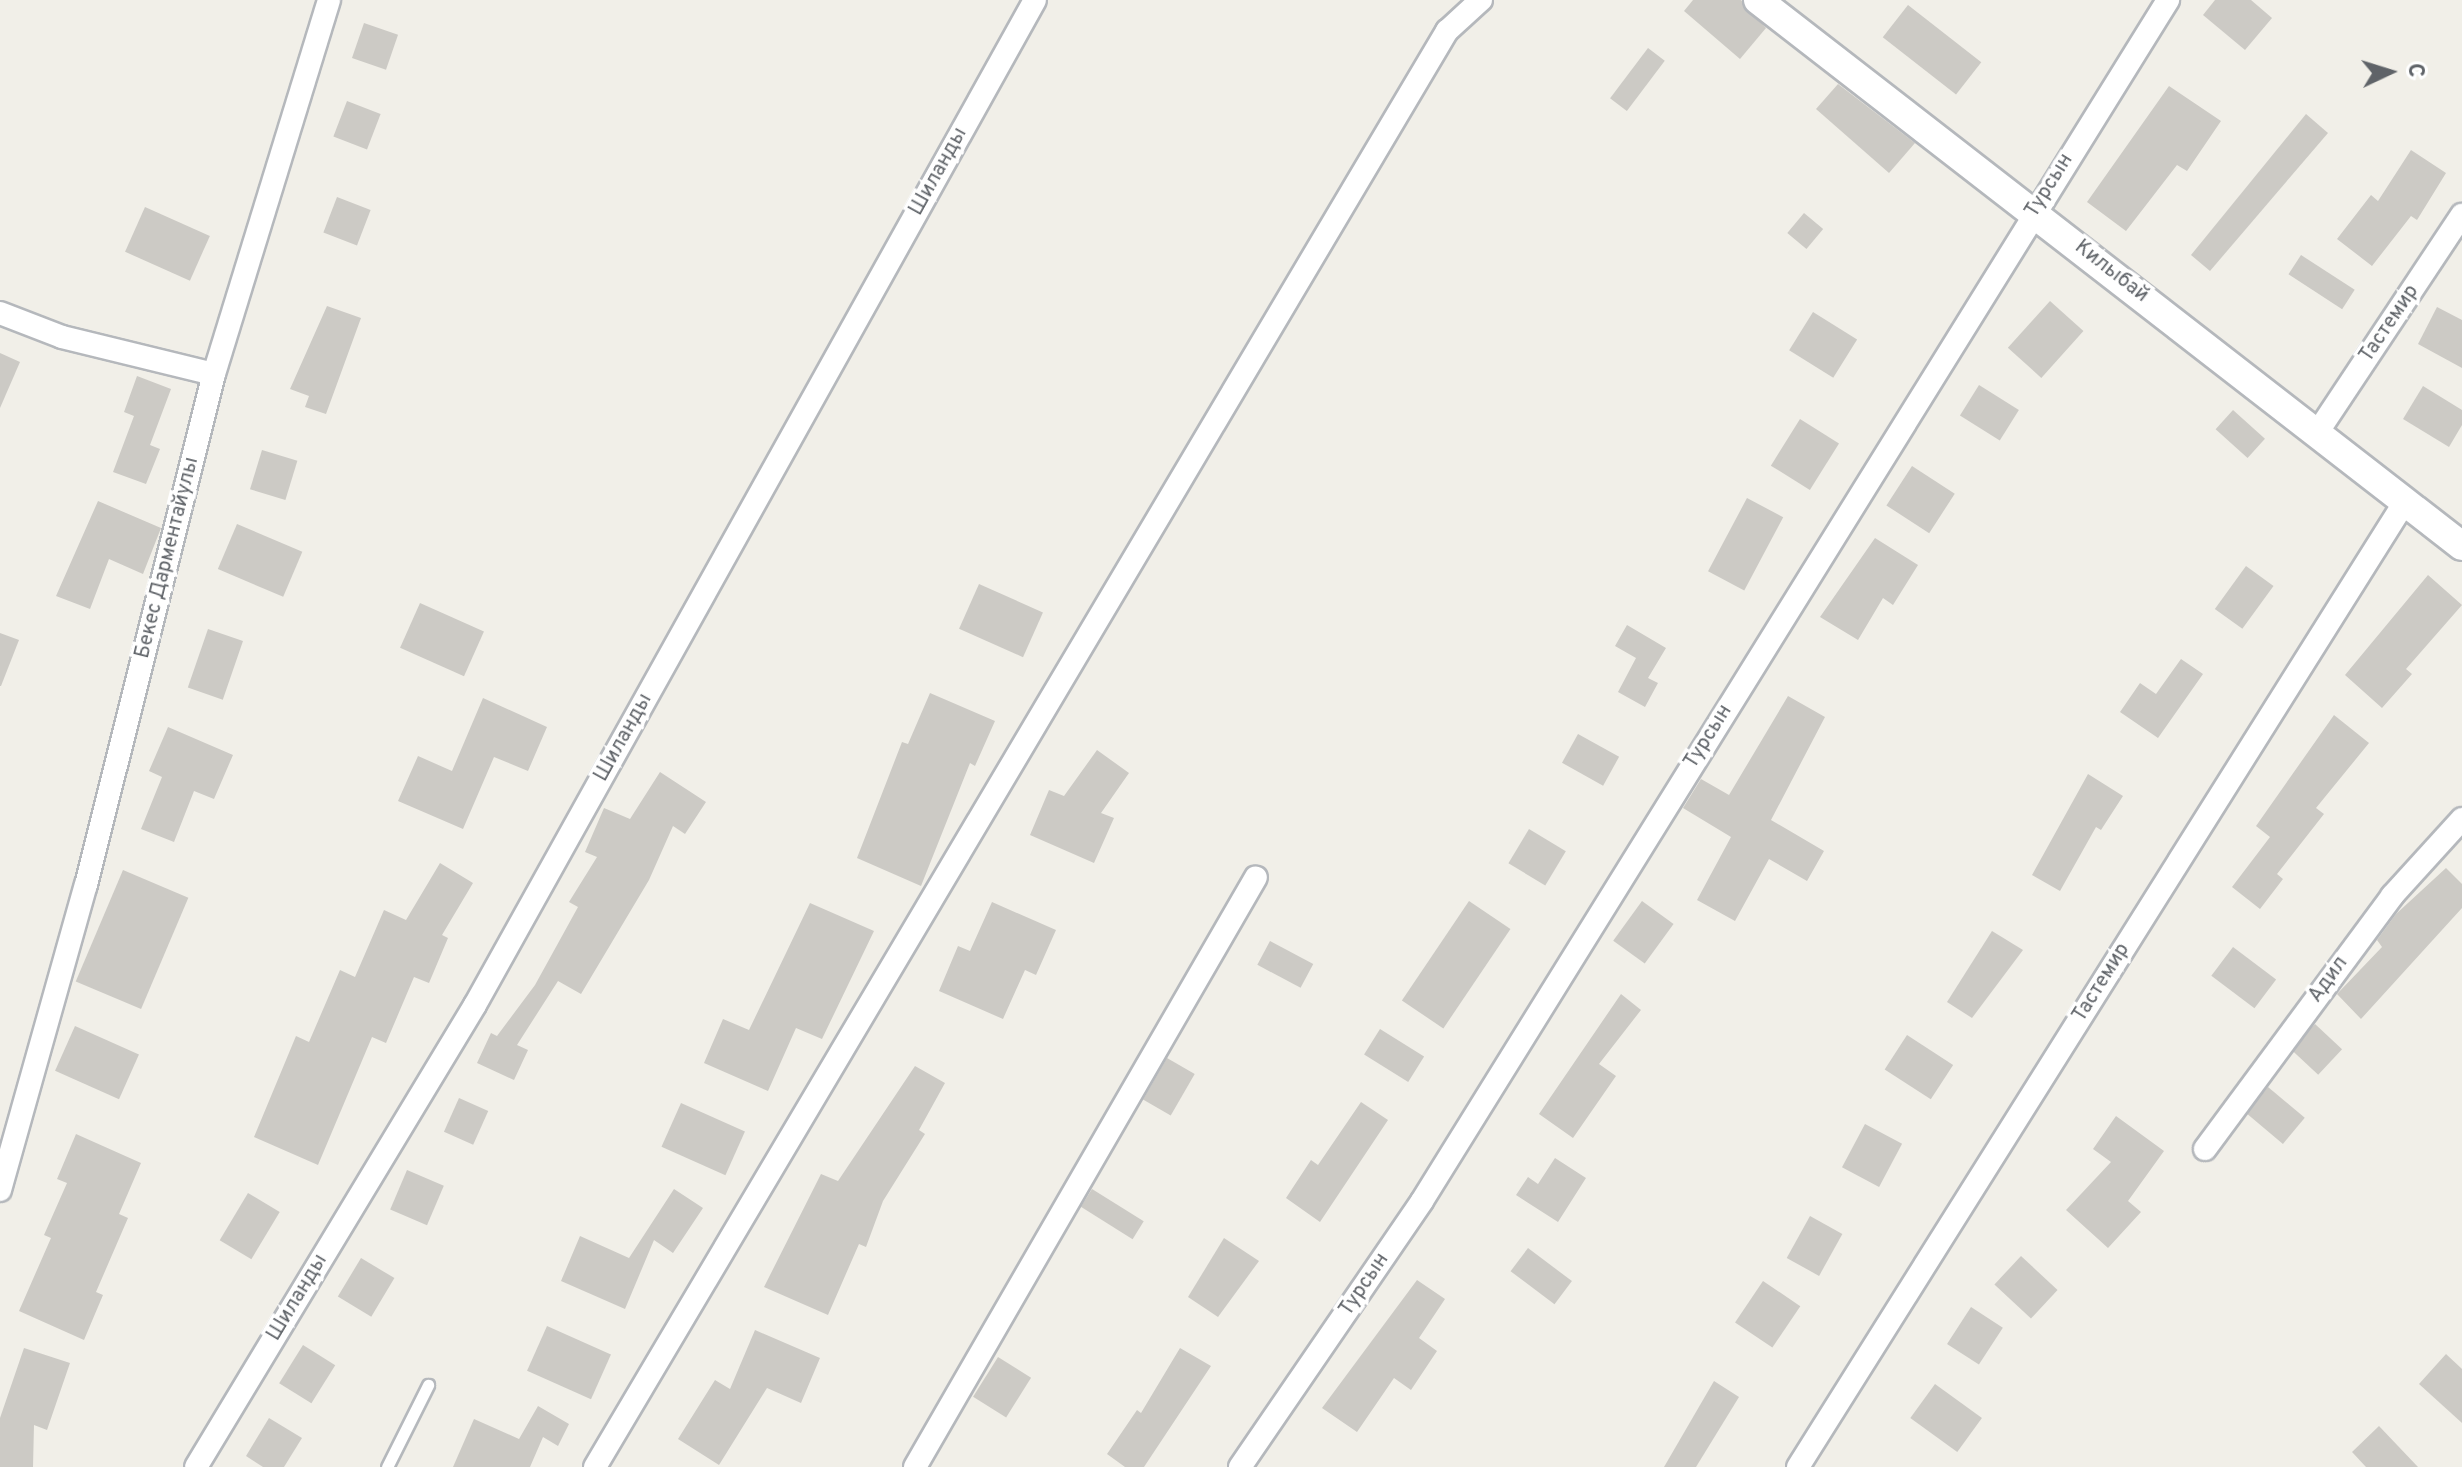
<!DOCTYPE html>
<meta charset="utf-8">
<style>
body{margin:0}
#map{position:relative;width:2462px;height:1467px;overflow:hidden;background:#f1efe8;font-family:Overpass,sans-serif}
div>[style]{position:absolute}
[style*='--x']{left:calc(var(--x)*1px);top:calc(var(--y)*1px);width:calc(var(--w)*1px);rotate:calc(var(--a)*1deg)}
.building>*{inset:0;background:#cccac5;transform-origin:0 0}
.roads{filter:drop-shadow(2px 0 #b5b8bc) drop-shadow(-2px 0 #b5b8bc) drop-shadow(0 2px #b5b8bc) drop-shadow(0 -2px #b5b8bc)}
.service>*{height:11px;margin:-5.5px;padding:0 5.5px;transform-origin:5.5px;border-radius:5.5px;background:#fff}
.minor>*{height:22px;margin:-11px;padding:0 11px;transform-origin:11px;border-radius:11px;background:#fff}
.tertiary>*{height:28px;margin:-14px;padding:0 14px;transform-origin:14px;border-radius:14px;background:#fff}
span{translate:-50% -50%;white-space:nowrap;text-align:center;line-height:1.15;-webkit-text-stroke:7px #fff;paint-order:stroke}
.street-label{font-size:20px;color:#5f6368}
.north{position:absolute;left:2350px;top:32px;width:80px;height:80px;-webkit-text-stroke:6px #fff;paint-order:stroke;rotate:86deg;font-size:22px;font-weight:700;line-height:32px;text-align:center;color:#5f6368}
.north::after{content:'';display:block;margin:auto;width:28px;height:36px;background:#5f6368;clip-path:polygon(50% 0,100% 100%,50% 72%,0 100%)}
</style>
<div id="map">
<div class="building">
<i style="clip-path:polygon(1693px 0,1741px 0,1766px 28px,1740px 59px,1684px 11px)"></i>
<i style="clip-path:polygon(2215px 0,2251px 0,2272px 18px,2245px 50px,2203px 15px)"></i>
<i style="left:1908px;top:5px;width:93px;height:41px;rotate:38deg"></i>
<i style="left:364px;top:23px;width:36px;height:37px;rotate:19deg"></i>
<i style="left:1648px;top:48px;width:21px;height:63px;rotate:37deg"></i>
<i style="clip-path:polygon(1838px 84px,1915px 143px,1889px 173px,1816px 109px)"></i>
<i style="clip-path:polygon(2169px 86px,2221px 121px,2187px 171px,2177px 165px,2126px 231px,2087px 202px)"></i>
<i style="left:347px;top:101px;width:36px;height:38px;rotate:21deg"></i>
<i style="clip-path:polygon(2306px 114px,2328px 133px,2210px 271px,2191px 255px)"></i>
<i style="clip-path:polygon(2411px 150px,2446px 173px,2417px 220px,2411px 216px,2372px 266px,2337px 239px,2371px 195px,2378px 201px)"></i>
<i style="left:337px;top:197px;width:36px;height:38px;rotate:21deg"></i>
<i style="left:145px;top:207px;width:71px;height:49px;rotate:24deg"></i>
<i style="left:1804px;top:213px;width:25px;height:26px;rotate:40deg"></i>
<i style="left:2301px;top:255px;width:64px;height:23px;rotate:33deg"></i>
<i style="left:2050px;top:301px;width:45px;height:63px;rotate:42deg"></i>
<i style="clip-path:polygon(327px 306px,361px 318px,326px 414px,305px 407px,309px 396px,290px 389px)"></i>
<i style="clip-path:polygon(2437px 307px,2462px 320px,2462px 368px,2418px 344px)"></i>
<i style="left:1813px;top:312px;width:52px;height:45px;rotate:32deg"></i>
<i style="clip-path:polygon(0 353px,20px 362px,0 408px)"></i>
<i style="clip-path:polygon(137px 376px,171px 389px,150px 445px,160px 449px,146px 484px,113px 472px,134px 416px,124px 412px)"></i>
<i style="left:1979px;top:385px;width:47px;height:36px;rotate:32deg"></i>
<i style="clip-path:polygon(2423px 386px,2462px 410px,2462px 425px,2449px 447px,2403px 419px)"></i>
<i style="left:2233px;top:410px;width:43px;height:26px;rotate:42deg"></i>
<i style="left:1800px;top:419px;width:46px;height:55px;rotate:32deg"></i>
<i style="left:262px;top:450px;width:37px;height:41px;rotate:17deg"></i>
<i style="left:1912px;top:466px;width:51px;height:47px;rotate:33deg"></i>
<i style="left:1747px;top:498px;width:41px;height:83px;rotate:28deg"></i>
<i style="clip-path:polygon(98px 501px,161px 528px,143px 574px,109px 559px,90px 609px,56px 596px)"></i>
<i style="left:237px;top:524px;width:71px;height:49px;rotate:23deg"></i>
<i style="clip-path:polygon(1875px 538px,1918px 565px,1893px 605px,1883px 598px,1858px 640px,1820px 617px)"></i>
<i style="left:2246px;top:566px;width:34px;height:53px;rotate:36deg"></i>
<i style="clip-path:polygon(2428px 575px,2462px 605px,2406px 669px,2412px 674px,2382px 708px,2345px 675px)"></i>
<i style="left:979px;top:584px;width:70px;height:49px;rotate:24deg"></i>
<i style="left:420px;top:603px;width:70px;height:49px;rotate:24deg"></i>
<i style="clip-path:polygon(1627px 625px,1666px 648px,1648px 678px,1658px 683px,1645px 707px,1618px 692px,1636px 658px,1615px 646px)"></i>
<i style="left:208px;top:629px;width:37px;height:62px;rotate:19deg"></i>
<i style="clip-path:polygon(0 633px,19px 640px,1px 686px,0 686px)"></i>
<i style="clip-path:polygon(2181px 659px,2203px 674px,2158px 738px,2120px 712px,2140px 683px,2156px 694px)"></i>
<i style="clip-path:polygon(930px 693px,995px 721px,975px 766px,970px 763px,921px 886px,857px 858px,902px 742px,908px 744px)"></i>
<i style="clip-path:polygon(1788px 696px,1825px 717px,1771px 820px,1824px 851px,1807px 881px,1769px 859px,1735px 921px,1697px 900px,1731px 837px,1683px 808px,1701px 779px,1729px 795px)"></i>
<i style="clip-path:polygon(483px 698px,547px 727px,528px 771px,494px 757px,463px 829px,398px 801px,418px 756px,452px 771px)"></i>
<i style="clip-path:polygon(2334px 715px,2369px 743px,2316px 808px,2324px 814px,2277px 874px,2283px 879px,2260px 909px,2232px 887px,2270px 837px,2256px 826px)"></i>
<i style="clip-path:polygon(168px 727px,233px 755px,214px 799px,194px 791px,174px 842px,141px 829px,162px 777px,149px 771px)"></i>
<i style="left:1578px;top:734px;width:47px;height:33px;rotate:29deg"></i>
<i style="clip-path:polygon(1097px 750px,1129px 773px,1101px 813px,1114px 818px,1094px 863px,1030px 835px,1049px 790px,1064px 796px)"></i>
<i style="clip-path:polygon(660px 772px,706px 802px,685px 834px,673px 826px,649px 880px,581px 994px,558px 981px,517px 1045px,528px 1050px,514px 1080px,477px 1063px,491px 1033px,497px 1036px,535px 985px,578px 907px,569px 902px,597px 857px,585px 852px,604px 808px,630px 819px)"></i>
<i style="clip-path:polygon(2088px 774px,2123px 796px,2101px 830px,2096px 827px,2060px 891px,2032px 875px)"></i>
<i style="left:1529px;top:829px;width:43px;height:40px;rotate:31deg"></i>
<i style="clip-path:polygon(440px 863px,473px 883px,442px 935px,448px 938px,429px 983px,414px 977px,386px 1043px,372px 1037px,318px 1165px,254px 1137px,296px 1036px,309px 1042px,340px 970px,355px 977px,384px 910px,406px 920px)"></i>
<i style="clip-path:polygon(2446px 868px,2462px 884px,2462px 908px,2361px 1019px,2337px 994px,2382px 947px,2377px 940px,2396px 914px)"></i>
<i style="left:123px;top:870px;width:71px;height:121px;rotate:23deg"></i>
<i style="left:1469px;top:901px;width:50px;height:120px;rotate:34deg"></i>
<i style="left:1642px;top:901px;width:39px;height:49px;rotate:36deg"></i>
<i style="clip-path:polygon(992px 902px,1056px 930px,1036px 975px,1025px 970px,1003px 1019px,939px 991px,958px 946px,970px 951px)"></i>
<i style="clip-path:polygon(810px 903px,874px 931px,822px 1039px,796px 1028px,768px 1091px,704px 1063px,723px 1019px,749px 1030px)"></i>
<i style="clip-path:polygon(1992px 931px,2023px 950px,1972px 1018px,1947px 1002px)"></i>
<i style="left:1270px;top:941px;width:49px;height:27px;rotate:28deg"></i>
<i style="left:2233px;top:947px;width:54px;height:36px;rotate:37deg"></i>
<i style="clip-path:polygon(1621px 994px,1641px 1010px,1599px 1064px,1616px 1076px,1573px 1138px,1539px 1114px)"></i>
<i style="left:2315px;top:1024px;width:37px;height:35px;rotate:43deg"></i>
<i style="left:75px;top:1026px;width:70px;height:49px;rotate:24deg"></i>
<i style="left:1380px;top:1029px;width:52px;height:30px;rotate:32deg"></i>
<i style="left:1907px;top:1035px;width:55px;height:41px;rotate:33deg"></i>
<i style="left:1167px;top:1058px;width:32px;height:48px;rotate:30deg"></i>
<i style="clip-path:polygon(915px 1066px,945px 1083px,919px 1130px,925px 1134px,883px 1201px,866px 1247px,859px 1244px,828px 1315px,764px 1287px,821px 1174px,838px 1181px)"></i>
<i style="left:2268px;top:1087px;width:48px;height:34px;rotate:40deg"></i>
<i style="left:459px;top:1098px;width:32px;height:37px;rotate:24deg"></i>
<i style="clip-path:polygon(1361px 1102px,1388px 1120px,1320px 1222px,1286px 1198px,1311px 1160px,1318px 1165px)"></i>
<i style="left:681px;top:1103px;width:70px;height:48px;rotate:24deg"></i>
<i style="clip-path:polygon(2116px 1116px,2164px 1151px,2128px 1201px,2141px 1212px,2108px 1248px,2066px 1210px,2111px 1162px,2093px 1149px)"></i>
<i style="left:1865px;top:1124px;width:42px;height:49px;rotate:28deg"></i>
<i style="clip-path:polygon(76px 1134px,141px 1163px,119px 1214px,128px 1218px,96px 1292px,103px 1295px,84px 1340px,19px 1311px,51px 1238px,44px 1235px,67px 1183px,57px 1179px)"></i>
<i style="clip-path:polygon(1555px 1158px,1586px 1178px,1558px 1222px,1516px 1195px,1528px 1177px,1538px 1184px)"></i>
<i style="left:407px;top:1170px;width:40px;height:43px;rotate:23deg"></i>
<i style="clip-path:polygon(674px 1189px,703px 1208px,673px 1253px,654px 1240px,625px 1309px,561px 1281px,580px 1236px,629px 1258px)"></i>
<i style="left:1092px;top:1189px;width:61px;height:21px;rotate:32deg"></i>
<i style="left:248px;top:1193px;width:37px;height:55px;rotate:31deg"></i>
<i style="left:1810px;top:1216px;width:37px;height:48px;rotate:29deg"></i>
<i style="clip-path:polygon(1224px 1238px,1259px 1261px,1218px 1317px,1188px 1297px)"></i>
<i style="left:1528px;top:1248px;width:55px;height:29px;rotate:37deg"></i>
<i style="left:2021px;top:1256px;width:50px;height:39px;rotate:43deg"></i>
<i style="left:361px;top:1258px;width:39px;height:45px;rotate:31deg"></i>
<i style="clip-path:polygon(1417px 1280px,1445px 1299px,1419px 1338px,1437px 1351px,1411px 1390px,1394px 1378px,1357px 1432px,1322px 1408px)"></i>
<i style="left:1763px;top:1281px;width:45px;height:50px;rotate:34deg"></i>
<i style="left:1971px;top:1307px;width:38px;height:44px;rotate:33deg"></i>
<i style="left:547px;top:1326px;width:70px;height:49px;rotate:24deg"></i>
<i style="clip-path:polygon(755px 1330px,820px 1358px,801px 1403px,767px 1388px,719px 1465px,678px 1439px,715px 1380px,730px 1389px)"></i>
<i style="left:303px;top:1345px;width:38px;height:45px;rotate:32deg"></i>
<i style="clip-path:polygon(24px 1348px,70px 1363px,47px 1430px,34px 1425px,33px 1467px,0 1467px,0 1418px)"></i>
<i style="clip-path:polygon(1180px 1348px,1211px 1366px,1144px 1467px,1125px 1467px,1107px 1454px,1137px 1410px,1141px 1413px)"></i>
<i style="clip-path:polygon(2446px 1354px,2462px 1369px,2462px 1423px,2419px 1384px)"></i>
<i style="left:998px;top:1357px;width:39px;height:47px;rotate:32deg"></i>
<i style="clip-path:polygon(1714px 1381px,1739px 1397px,1696px 1467px,1664px 1467px)"></i>
<i style="left:1935px;top:1384px;width:58px;height:42px;rotate:36deg"></i>
<i style="clip-path:polygon(538px 1406px,569px 1424px,558px 1446px,543px 1437px,530px 1467px,453px 1467px,474px 1419px,519px 1439px)"></i>
<i style="clip-path:polygon(269px 1418px,302px 1438px,284px 1467px,263px 1467px,246px 1456px)"></i>
<i style="clip-path:polygon(2379px 1426px,2418px 1467px,2366px 1467px,2352px 1452px)"></i>
</div>
<div class="roads">
<div class="service">
<i style="--x:387;--y:1467;--w:92;--a:-63.4"></i>
</div>
<div class="minor">
<i style="--x:0;--y:313;--w:66;--a:21.2"></i>
<i style="--x:62;--y:337;--w:156;--a:13.7"></i>
<i style="--x:2317;--y:433;--w:262;--a:-56.4"></i>
<i style="--x:2205;--y:1149;--w:315;--a:-53.5"></i>
<i style="--x:2392;--y:896;--w:104;--a:-47.7"></i>
<i style="--x:0;--y:1190;--w:317;--a:-74.3"></i>
<i style="--x:86;--y:885;--w:527;--a:-75.94"></i>
<i style="--x:214;--y:374;--w:391;--a:-72.9"></i>
<i style="--x:196;--y:1467;--w:540;--a:-58.87"></i>
<i style="--x:475;--y:1005;--w:1150;--a:-60.87"></i>
<i style="--x:595;--y:1467;--w:1670;--a:-59.32"></i>
<i style="--x:1447;--y:31;--w:46;--a:-42.4"></i>
<i style="--x:915;--y:1467;--w:681;--a:-59.97"></i>
<i style="--x:1240;--y:1467;--w:322;--a:-55.6"></i>
<i style="--x:1422;--y:1201;--w:1414;--a:-58.15"></i>
<i style="--x:1798;--y:1467;--w:1142;--a:-57.84"></i>
</div>
<div class="tertiary">
<i style="--x:1758;--y:0;--w:891;--a:37.8"></i>
</div>
</div>
<div class="street-label">
<span style="left:939px;top:172px;rotate:-61deg">Шиланды</span>
<span style="left:2050px;top:186px;rotate:-58deg">Турсын</span>
<span style="left:2111px;top:272px;rotate:38deg">Килыбай</span>
<span style="left:2390px;top:324px;rotate:-56deg">Тастемир</span>
<span style="left:168px;top:558px;rotate:-76deg">Бекес Дарментайулы</span>
<span style="left:1709px;top:737px;rotate:-58deg">Турсын</span>
<span style="left:624px;top:738px;rotate:-61deg">Шиланды</span>
<span style="left:2329px;top:980px;rotate:-54deg">Адил</span>
<span style="left:2102px;top:983px;rotate:-58deg">Тастемир</span>
<span style="left:1365px;top:1285px;rotate:-56deg">Турсын</span>
<span style="left:298px;top:1298px;rotate:-59deg">Шиланды</span>
</div>
<div class="north">С</div>
</div>
